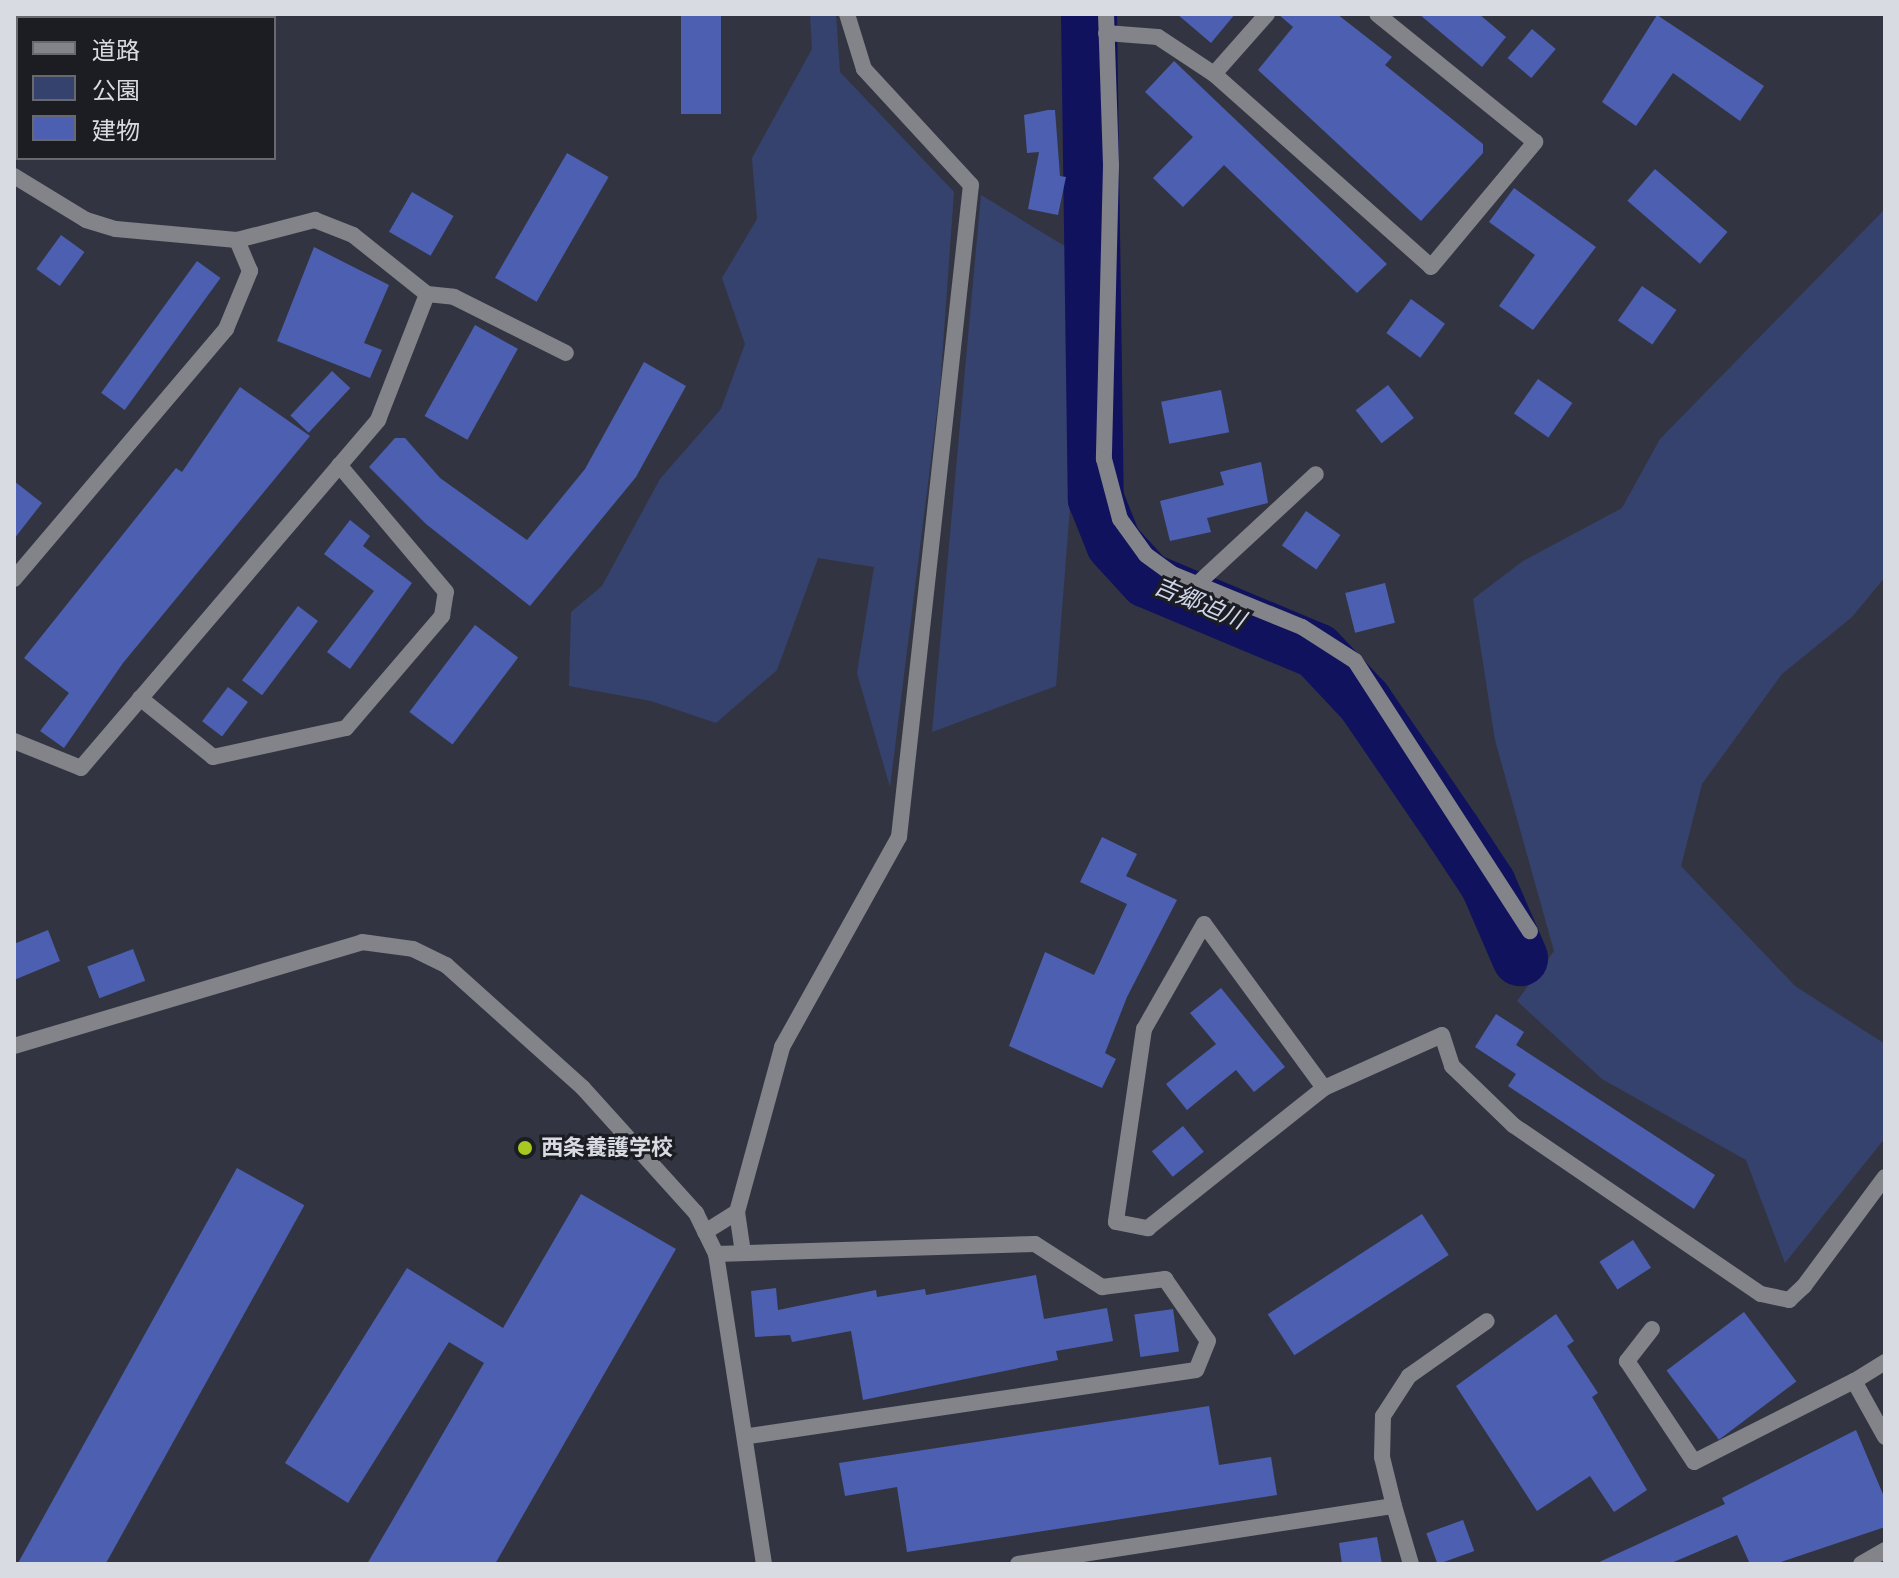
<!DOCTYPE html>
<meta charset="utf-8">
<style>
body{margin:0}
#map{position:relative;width:1899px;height:1578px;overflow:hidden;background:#323541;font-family:Manrope,"Noto Sans JP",sans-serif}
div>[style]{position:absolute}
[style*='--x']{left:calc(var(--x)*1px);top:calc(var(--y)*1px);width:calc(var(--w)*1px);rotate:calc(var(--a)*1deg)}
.green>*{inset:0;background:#36426e}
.river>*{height:56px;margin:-28px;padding:0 28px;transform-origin:28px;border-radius:28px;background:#11125e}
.building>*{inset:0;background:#4d5fb0;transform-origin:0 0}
.minor>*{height:16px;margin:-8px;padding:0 8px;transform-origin:8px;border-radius:8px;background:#82848a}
.dots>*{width:22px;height:22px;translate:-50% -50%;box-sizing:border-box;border:4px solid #1b1d22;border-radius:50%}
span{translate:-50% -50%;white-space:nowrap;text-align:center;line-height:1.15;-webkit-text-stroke:6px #1b1d22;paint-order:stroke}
.poi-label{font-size:22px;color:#d9dbe2;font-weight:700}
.left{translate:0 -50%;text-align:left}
.water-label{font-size:24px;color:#cfd6ec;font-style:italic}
.frame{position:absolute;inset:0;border:16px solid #d9dbe2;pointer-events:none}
.legend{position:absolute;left:16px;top:16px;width:260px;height:144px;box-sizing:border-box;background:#1b1d22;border:2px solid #67696f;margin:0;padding:10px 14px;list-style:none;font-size:24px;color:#d9dbe2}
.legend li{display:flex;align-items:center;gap:16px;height:40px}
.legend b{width:40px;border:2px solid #67696f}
</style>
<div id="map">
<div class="green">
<i style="clip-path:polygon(810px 14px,836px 14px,840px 72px,954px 192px,940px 387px,890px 787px,857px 673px,874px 567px,818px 558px,777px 670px,716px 723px,651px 701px,569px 686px,571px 612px,602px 586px,660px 479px,721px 409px,745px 344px,722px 278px,757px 219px,752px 158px,812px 49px)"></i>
<i style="clip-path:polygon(981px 195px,1071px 250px,1077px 418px,1056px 686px,932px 732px)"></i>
<i style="clip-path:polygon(1885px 209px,1885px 577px,1852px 617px,1782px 674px,1702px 784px,1681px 866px,1795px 986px,1885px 1044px,1885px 1138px,1785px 1263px,1746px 1160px,1602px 1079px,1517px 1001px,1554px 951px,1495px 740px,1473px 599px,1523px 561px,1622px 508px,1660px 439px)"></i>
</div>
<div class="river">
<i style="--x:1089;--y:14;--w:485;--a:89.2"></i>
<i style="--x:1096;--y:499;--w:48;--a:68.2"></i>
<i style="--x:1114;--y:544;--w:49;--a:47.5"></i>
<i style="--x:1147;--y:580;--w:184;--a:22.7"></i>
<i style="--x:1317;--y:651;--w:69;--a:46.8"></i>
<i style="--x:1364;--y:701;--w:158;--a:55.6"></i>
<i style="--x:1453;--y:831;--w:64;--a:56.6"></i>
<i style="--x:1488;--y:884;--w:81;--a:66.6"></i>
</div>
<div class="building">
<i style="left:681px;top:14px;width:40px;height:100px"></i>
<i style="clip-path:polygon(1177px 14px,1235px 14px,1211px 43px)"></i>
<i style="clip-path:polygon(1278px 14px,1337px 14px,1392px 57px,1385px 65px,1483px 144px,1483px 153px,1421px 221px,1258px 70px,1293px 27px)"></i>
<i style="clip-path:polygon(1419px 14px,1479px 14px,1506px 37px,1482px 67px)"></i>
<i style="clip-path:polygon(1657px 15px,1764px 86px,1740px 121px,1673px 73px,1636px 126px,1602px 102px)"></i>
<i style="left:1532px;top:29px;width:31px;height:38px;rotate:40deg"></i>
<i style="clip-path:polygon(1174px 61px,1387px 264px,1357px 293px,1224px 165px,1183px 207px,1153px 178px,1193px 137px,1145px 92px)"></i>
<i style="clip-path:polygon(1048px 110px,1055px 110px,1060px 176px,1066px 177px,1058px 215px,1028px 209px,1039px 152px,1027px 153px,1024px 115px)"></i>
<i style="left:567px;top:153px;width:48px;height:144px;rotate:30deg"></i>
<i style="left:1655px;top:169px;width:96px;height:42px;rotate:41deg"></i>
<i style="clip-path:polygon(1514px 188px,1596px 247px,1533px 330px,1499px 306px,1535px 255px,1489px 222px)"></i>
<i style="left:412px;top:192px;width:48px;height:46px;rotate:30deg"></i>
<i style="left:61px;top:235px;width:29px;height:42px;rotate:36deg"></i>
<i style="clip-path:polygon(314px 247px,389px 285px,364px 343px,382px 350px,370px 378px,277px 341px)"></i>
<i style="left:197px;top:261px;width:29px;height:163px;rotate:36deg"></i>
<i style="left:1642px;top:286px;width:42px;height:42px;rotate:35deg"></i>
<i style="left:1411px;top:299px;width:42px;height:42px;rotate:36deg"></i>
<i style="left:475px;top:325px;width:49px;height:104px;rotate:29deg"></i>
<i style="clip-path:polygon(644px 362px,686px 386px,636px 477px,530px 606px,426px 524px,369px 467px,395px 438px,405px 438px,440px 478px,527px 540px,585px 469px)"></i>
<i style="left:332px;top:371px;width:25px;height:61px;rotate:43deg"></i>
<i style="left:1538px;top:379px;width:42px;height:42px;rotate:35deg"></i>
<i style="left:1388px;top:385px;width:42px;height:41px;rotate:52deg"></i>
<i style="clip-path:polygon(240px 387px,310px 436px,123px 663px,64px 748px,40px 731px,69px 693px,24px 658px,176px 468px,182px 472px)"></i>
<i style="left:1221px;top:390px;width:43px;height:61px;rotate:79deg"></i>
<i style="clip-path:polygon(1261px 462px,1268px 503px,1207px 518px,1211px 532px,1170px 541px,1160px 501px,1224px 485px,1220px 472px)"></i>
<i style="clip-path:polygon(14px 481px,42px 503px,14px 539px)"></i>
<i style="left:1306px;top:511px;width:42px;height:42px;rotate:35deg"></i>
<i style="clip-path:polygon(350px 520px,370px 536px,363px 546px,412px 583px,350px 669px,327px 652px,374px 591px,324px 554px)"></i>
<i style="left:1385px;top:583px;width:41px;height:41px;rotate:76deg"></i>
<i style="left:298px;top:606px;width:25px;height:93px;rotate:37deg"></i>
<i style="left:475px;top:625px;width:54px;height:109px;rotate:37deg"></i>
<i style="left:228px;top:687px;width:25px;height:43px;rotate:37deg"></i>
<i style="clip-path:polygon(1102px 837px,1137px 854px,1126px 876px,1177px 900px,1127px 997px,1105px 1053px,1116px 1059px,1102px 1088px,1009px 1046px,1045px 952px,1094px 975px,1127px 904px,1080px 882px)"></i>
<i style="clip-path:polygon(48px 930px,60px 961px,14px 980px,14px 944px)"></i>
<i style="left:133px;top:949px;width:34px;height:49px;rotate:69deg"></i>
<i style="clip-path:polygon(1221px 988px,1285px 1067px,1254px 1092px,1236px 1070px,1187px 1110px,1166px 1084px,1216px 1044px,1190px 1013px)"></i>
<i style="clip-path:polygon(1496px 1014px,1524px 1032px,1516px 1045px,1715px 1175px,1694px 1209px,1508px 1086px,1516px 1074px,1475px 1047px)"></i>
<i style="left:1183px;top:1126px;width:33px;height:40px;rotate:51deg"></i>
<i style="left:237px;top:1168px;width:77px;height:451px;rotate:29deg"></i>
<i style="clip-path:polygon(581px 1194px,676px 1249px,495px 1564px,367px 1564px,484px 1363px,449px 1342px,348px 1503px,285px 1463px,407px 1268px,503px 1328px)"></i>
<i style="left:1422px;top:1214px;width:49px;height:184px;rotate:57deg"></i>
<i style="left:1633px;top:1240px;width:33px;height:40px;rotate:57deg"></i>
<i style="clip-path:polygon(1036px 1275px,1044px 1319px,1107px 1308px,1113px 1341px,1056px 1351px,1058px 1360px,863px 1400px,851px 1331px,792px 1342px,790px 1335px,755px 1337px,751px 1291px,776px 1288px,778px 1310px,876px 1290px,877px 1297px,925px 1289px,926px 1295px)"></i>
<i style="left:1173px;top:1309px;width:43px;height:39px;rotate:82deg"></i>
<i style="left:1744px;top:1312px;width:87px;height:97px;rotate:53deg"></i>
<i style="clip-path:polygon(1556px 1314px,1574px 1341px,1567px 1346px,1598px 1393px,1592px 1397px,1647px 1490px,1614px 1512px,1590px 1476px,1537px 1511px,1456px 1386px)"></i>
<i style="clip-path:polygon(1209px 1406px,1219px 1465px,1271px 1457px,1277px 1495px,907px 1552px,897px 1487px,845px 1496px,839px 1463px)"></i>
<i style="clip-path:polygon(1856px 1430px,1885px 1499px,1885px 1527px,1775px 1564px,1750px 1564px,1737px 1535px,1669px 1564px,1595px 1564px,1725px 1504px,1722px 1498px)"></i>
<i style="left:1463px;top:1520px;width:33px;height:39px;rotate:70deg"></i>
<i style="clip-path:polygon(1377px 1537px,1382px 1564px,1342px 1564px,1339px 1543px)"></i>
</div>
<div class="minor">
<i style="--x:1106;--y:14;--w:152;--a:88.1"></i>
<i style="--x:1111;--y:166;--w:293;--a:91.4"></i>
<i style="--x:1104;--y:459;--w:62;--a:75.1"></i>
<i style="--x:1120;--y:519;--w:44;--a:54.2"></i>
<i style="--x:1146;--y:555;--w:32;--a:36"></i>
<i style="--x:1172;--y:574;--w:140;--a:22.2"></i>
<i style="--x:1302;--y:627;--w:63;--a:32.7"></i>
<i style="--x:1355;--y:661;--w:322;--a:57.1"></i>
<i style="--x:1106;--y:33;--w:52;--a:4.4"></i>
<i style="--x:1158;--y:37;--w:67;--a:33.5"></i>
<i style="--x:1214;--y:74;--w:290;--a:41.6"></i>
<i style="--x:1431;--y:267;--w:163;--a:-50.2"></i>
<i style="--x:1535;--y:142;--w:203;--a:-141"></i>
<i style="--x:1214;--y:74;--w:80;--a:-48.5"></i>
<i style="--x:14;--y:176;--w:84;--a:31.4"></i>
<i style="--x:86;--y:220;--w:31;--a:17"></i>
<i style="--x:116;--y:229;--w:121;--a:5.2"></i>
<i style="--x:237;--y:240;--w:81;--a:-14.4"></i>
<i style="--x:315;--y:220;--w:41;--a:21.5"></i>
<i style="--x:353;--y:235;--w:95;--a:38.6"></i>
<i style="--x:427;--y:294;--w:27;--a:6"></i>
<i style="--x:454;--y:297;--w:125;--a:26.6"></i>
<i style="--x:14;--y:579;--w:328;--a:-49.7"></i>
<i style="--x:226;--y:329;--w:63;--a:-67.5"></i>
<i style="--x:250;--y:271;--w:34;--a:-113"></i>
<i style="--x:1194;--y:587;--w:166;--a:-42.8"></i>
<i style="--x:140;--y:698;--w:94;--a:38.9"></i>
<i style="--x:213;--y:757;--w:136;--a:-12.3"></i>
<i style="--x:346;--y:728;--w:148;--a:-49.4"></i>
<i style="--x:442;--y:616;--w:24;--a:-81"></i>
<i style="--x:446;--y:592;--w:166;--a:-130.1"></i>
<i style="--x:14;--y:741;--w:72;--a:21.9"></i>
<i style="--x:81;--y:768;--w:458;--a:-49.5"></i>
<i style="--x:378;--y:420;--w:135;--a:-68.7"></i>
<i style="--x:14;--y:1046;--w:363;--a:-16.6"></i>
<i style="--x:362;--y:942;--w:51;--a:7.8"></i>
<i style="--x:413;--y:949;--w:37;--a:26"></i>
<i style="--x:446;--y:965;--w:184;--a:41.9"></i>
<i style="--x:583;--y:1088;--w:169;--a:47.9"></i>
<i style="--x:696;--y:1213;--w:46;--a:64"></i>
<i style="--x:716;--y:1254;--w:314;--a:81.2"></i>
<i style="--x:1324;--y:1088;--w:203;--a:-126.2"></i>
<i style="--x:1204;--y:924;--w:121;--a:119.7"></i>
<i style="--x:1144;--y:1029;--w:195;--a:98.3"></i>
<i style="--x:1116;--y:1222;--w:33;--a:11"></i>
<i style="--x:1148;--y:1228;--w:225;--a:-38.5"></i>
<i style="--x:1324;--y:1088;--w:129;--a:-24.2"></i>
<i style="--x:1442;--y:1035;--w:33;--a:72"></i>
<i style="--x:1452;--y:1066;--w:85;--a:44"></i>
<i style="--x:1513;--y:1125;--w:300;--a:34.3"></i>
<i style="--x:1761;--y:1294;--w:29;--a:12"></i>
<i style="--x:1789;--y:1300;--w:21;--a:-43"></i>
<i style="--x:1804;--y:1286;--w:136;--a:-53.4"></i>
<i style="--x:705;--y:1232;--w:38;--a:-32"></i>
<i style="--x:743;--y:1253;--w:41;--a:-98.3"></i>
<i style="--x:737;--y:1212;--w:171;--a:-74.7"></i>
<i style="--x:782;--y:1047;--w:240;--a:-60.9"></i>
<i style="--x:899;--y:837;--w:656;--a:-83.7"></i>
<i style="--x:971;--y:185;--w:158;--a:-132.7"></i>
<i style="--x:864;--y:69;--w:58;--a:-107.2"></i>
<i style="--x:716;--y:1254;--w:319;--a:-1.8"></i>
<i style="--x:1035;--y:1244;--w:80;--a:32.7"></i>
<i style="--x:1102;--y:1287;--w:64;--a:-7.2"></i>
<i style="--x:1165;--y:1279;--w:75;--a:55.3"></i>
<i style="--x:1208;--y:1341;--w:31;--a:112"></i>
<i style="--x:1196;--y:1370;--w:453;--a:171.6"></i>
<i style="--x:1652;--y:1329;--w:41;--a:128"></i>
<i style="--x:1627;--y:1361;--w:121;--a:56.4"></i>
<i style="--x:1694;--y:1462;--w:179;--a:-26.9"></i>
<i style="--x:1885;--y:1362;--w:36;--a:148"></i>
<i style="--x:1854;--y:1381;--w:64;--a:61"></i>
<i style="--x:1394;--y:1506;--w:50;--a:-103.8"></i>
<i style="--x:1382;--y:1457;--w:41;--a:-88.6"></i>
<i style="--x:1383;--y:1416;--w:48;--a:-57"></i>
<i style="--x:1409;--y:1376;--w:95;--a:-35.2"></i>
<i style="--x:1018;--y:1564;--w:380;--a:-8.8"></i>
<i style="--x:1394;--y:1506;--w:60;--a:73.7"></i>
<i style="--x:1861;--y:1564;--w:28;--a:-30"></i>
</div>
<div class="dots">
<i style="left:525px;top:1148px;background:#a6c820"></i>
</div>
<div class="poi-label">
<span class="left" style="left:541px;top:1148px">西条養護学校</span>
</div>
<div class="water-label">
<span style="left:1200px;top:602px;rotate:23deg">吉郷迫川</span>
</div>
<div class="frame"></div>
<ul class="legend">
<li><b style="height:10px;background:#82848a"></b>道路</li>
<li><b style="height:22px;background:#36426e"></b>公園</li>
<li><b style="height:22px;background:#4d5fb0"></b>建物</li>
</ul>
</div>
